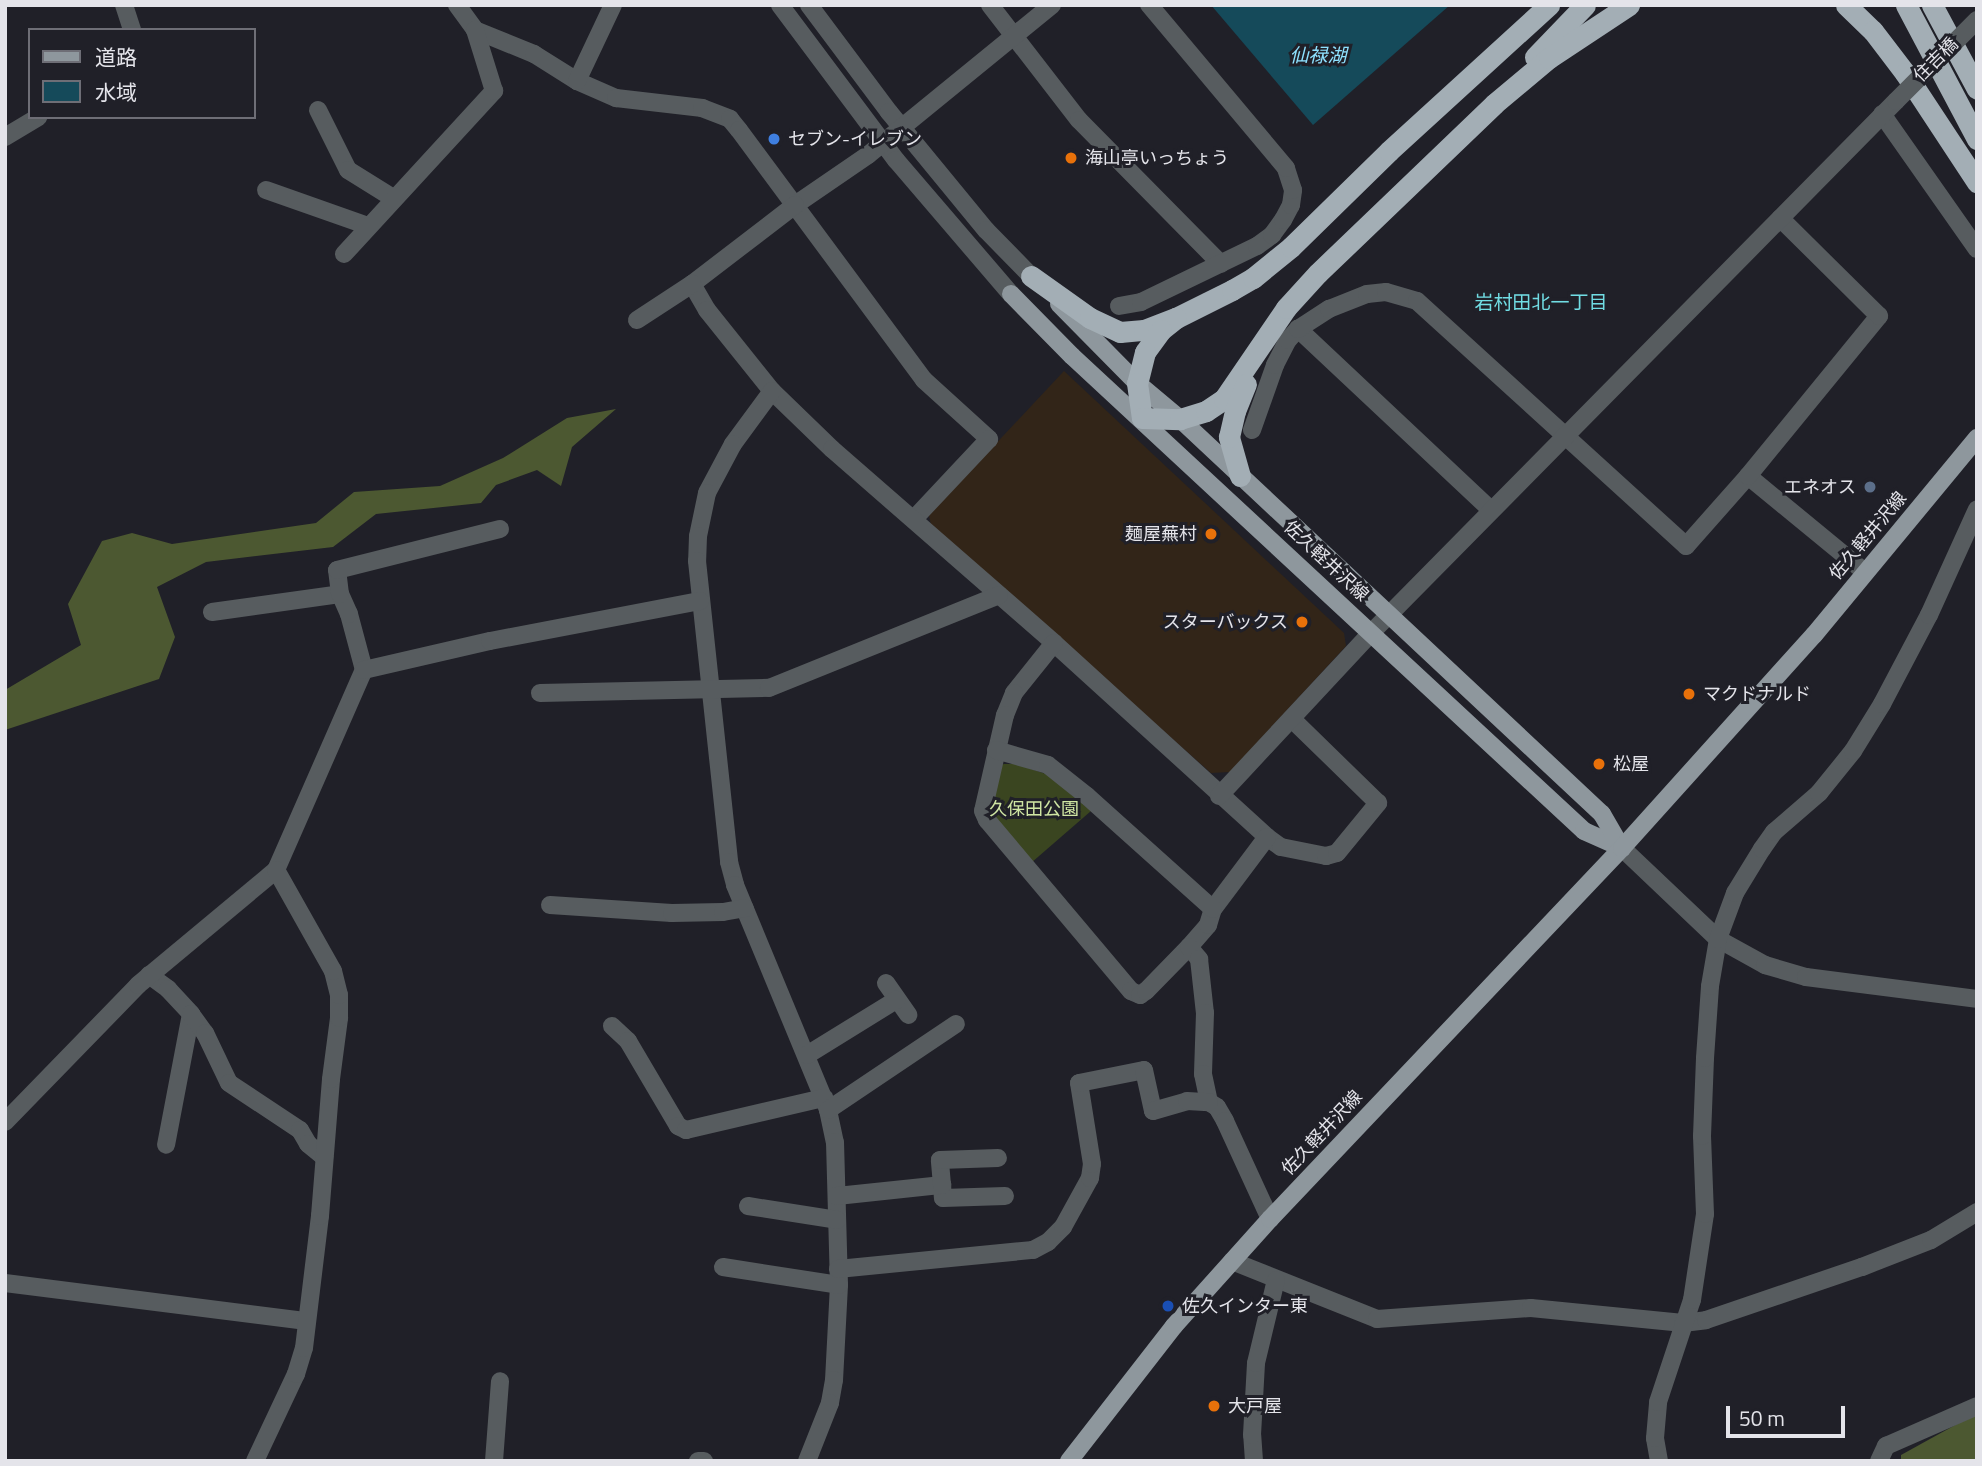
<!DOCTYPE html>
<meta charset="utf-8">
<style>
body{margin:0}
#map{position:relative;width:1982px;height:1466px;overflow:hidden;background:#202028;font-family:"Titillium Web","Noto Sans JP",sans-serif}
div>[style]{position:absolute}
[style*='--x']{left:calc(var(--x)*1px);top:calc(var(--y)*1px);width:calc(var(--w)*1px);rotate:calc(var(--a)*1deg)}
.commercial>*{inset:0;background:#322518}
.green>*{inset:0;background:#3a4520}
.forest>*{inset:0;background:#4c5831}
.water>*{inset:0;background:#154a5a}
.minor>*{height:18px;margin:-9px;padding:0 9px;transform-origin:9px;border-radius:9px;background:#575c5f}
.major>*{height:18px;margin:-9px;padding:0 9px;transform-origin:9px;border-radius:9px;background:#8e979d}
.highway>*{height:21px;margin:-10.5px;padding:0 10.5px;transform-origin:10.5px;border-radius:10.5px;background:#a3aeb5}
.minor-bridge>*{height:18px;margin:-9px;padding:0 9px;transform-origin:9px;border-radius:9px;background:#575c5f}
.dots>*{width:19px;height:19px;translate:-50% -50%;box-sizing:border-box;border:4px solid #202028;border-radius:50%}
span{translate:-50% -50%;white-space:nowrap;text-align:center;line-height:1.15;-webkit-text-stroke:6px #202028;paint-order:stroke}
.street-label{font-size:18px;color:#e4e4ea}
.poi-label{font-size:18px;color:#e4e4ea}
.left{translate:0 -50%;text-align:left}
.right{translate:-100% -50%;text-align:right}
.park-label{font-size:18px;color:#d0e6a3}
.water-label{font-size:19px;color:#8ee1ff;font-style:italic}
.neighbourhood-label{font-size:19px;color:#71dde4}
.frame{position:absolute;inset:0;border:7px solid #e4e4ea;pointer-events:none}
.legend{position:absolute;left:28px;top:28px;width:228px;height:91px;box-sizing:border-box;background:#202028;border:2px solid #6e6e76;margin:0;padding:9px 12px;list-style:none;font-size:21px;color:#e4e4ea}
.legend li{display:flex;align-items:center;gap:14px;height:35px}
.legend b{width:35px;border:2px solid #6e6e76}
.scale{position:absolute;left:1726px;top:1406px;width:119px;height:32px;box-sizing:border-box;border:4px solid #e4e4ea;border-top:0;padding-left:9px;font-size:21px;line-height:24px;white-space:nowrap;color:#e4e4ea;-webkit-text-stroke:5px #202028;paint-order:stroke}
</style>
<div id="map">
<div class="commercial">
<i style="clip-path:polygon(1064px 371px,1344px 633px,1346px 646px,1230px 772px,1211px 773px,931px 525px,929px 515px)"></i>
</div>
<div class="green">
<i style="clip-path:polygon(1004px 764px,1016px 764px,1049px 775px,1091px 811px,1031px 863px,992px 817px,988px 800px,998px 766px)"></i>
</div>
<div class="forest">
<i style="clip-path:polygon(616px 409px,572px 447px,561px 486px,537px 470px,496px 485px,481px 503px,376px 514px,333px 547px,206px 562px,157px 587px,175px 637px,159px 679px,5px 730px,5px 690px,81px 645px,68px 604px,102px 541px,132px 533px,172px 544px,316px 523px,354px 492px,440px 486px,503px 458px,567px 418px)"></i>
<i style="clip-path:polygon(1977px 1413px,1977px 1461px,1901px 1461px,1901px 1455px)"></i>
</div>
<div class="water">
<i style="clip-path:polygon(1211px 5px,1450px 5px,1313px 125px)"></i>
</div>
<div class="minor">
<i style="--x:124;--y:5;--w:26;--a:72"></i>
<i style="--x:457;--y:5;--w:31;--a:54"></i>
<i style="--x:475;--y:30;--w:64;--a:22.1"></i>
<i style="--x:534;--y:54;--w:51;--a:32.1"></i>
<i style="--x:577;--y:81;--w:43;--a:23.6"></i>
<i style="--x:616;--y:98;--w:87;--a:6.6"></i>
<i style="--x:702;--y:108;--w:30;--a:21"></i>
<i style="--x:730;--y:119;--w:14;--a:51"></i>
<i style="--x:739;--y:130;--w:311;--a:53.5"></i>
<i style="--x:924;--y:380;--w:88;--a:42.2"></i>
<i style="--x:989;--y:439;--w:110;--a:133.2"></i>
<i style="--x:780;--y:5;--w:194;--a:53.2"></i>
<i style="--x:896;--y:160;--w:177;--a:49.4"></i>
<i style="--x:809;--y:5;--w:134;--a:53.2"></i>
<i style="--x:889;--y:112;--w:153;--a:50.6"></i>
<i style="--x:986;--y:230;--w:64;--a:45.6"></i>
<i style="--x:990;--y:5;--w:145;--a:52.3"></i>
<i style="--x:1079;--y:120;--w:202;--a:45.4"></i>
<i style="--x:1052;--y:5;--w:237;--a:140.8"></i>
<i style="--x:868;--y:155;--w:88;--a:145.6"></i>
<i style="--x:795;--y:205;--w:130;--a:142.5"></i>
<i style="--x:692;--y:284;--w:30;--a:60"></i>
<i style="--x:707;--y:310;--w:104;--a:51.3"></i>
<i style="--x:772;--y:391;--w:83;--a:44"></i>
<i style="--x:832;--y:449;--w:295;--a:41.1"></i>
<i style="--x:1054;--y:643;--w:288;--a:42.3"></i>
<i style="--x:1267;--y:837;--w:17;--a:36"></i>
<i style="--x:1281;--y:847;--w:46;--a:11.3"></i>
<i style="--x:1326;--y:856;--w:11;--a:-15"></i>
<i style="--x:1337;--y:853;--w:65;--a:-50.6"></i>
<i style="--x:1378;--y:803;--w:120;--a:-135.7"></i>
<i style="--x:577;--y:81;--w:84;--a:-64.7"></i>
<i style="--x:318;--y:110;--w:67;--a:63.4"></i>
<i style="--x:348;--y:170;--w:53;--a:31.9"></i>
<i style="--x:1882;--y:114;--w:165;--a:54.9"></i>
<i style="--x:5;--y:137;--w:39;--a:-31"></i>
<i style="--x:266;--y:190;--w:108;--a:19.4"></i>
<i style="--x:344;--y:254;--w:222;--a:-47.4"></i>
<i style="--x:494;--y:91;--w:64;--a:-107.3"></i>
<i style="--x:1119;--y:306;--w:22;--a:-10"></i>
<i style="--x:1141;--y:302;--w:129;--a:-25.8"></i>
<i style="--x:1257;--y:246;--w:19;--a:-36"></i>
<i style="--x:1272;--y:235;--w:19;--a:-54"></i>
<i style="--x:1283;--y:220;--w:17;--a:-62"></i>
<i style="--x:1291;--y:205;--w:15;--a:-82"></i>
<i style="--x:1293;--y:190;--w:23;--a:-108"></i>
<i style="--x:1286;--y:168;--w:213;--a:-130"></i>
<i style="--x:637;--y:320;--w:66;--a:-33.2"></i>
<i style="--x:772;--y:391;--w:66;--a:126.3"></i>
<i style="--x:733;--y:444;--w:55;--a:118"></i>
<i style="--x:707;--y:493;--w:44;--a:101.8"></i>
<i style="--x:698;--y:536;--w:25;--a:92"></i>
<i style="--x:697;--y:561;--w:303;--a:83.9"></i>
<i style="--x:729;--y:862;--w:24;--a:75"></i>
<i style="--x:735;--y:885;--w:243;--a:67.5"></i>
<i style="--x:828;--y:1110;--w:33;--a:78"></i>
<i style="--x:835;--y:1142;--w:143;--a:88.4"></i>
<i style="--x:839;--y:1285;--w:95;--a:93"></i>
<i style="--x:834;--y:1380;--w:23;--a:100"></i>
<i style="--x:830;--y:1403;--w:62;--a:111.6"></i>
<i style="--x:1252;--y:430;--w:69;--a:-70.5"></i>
<i style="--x:1275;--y:365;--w:28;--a:-63"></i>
<i style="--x:1288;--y:340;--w:15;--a:-48"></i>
<i style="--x:1748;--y:476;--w:151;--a:39.4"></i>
<i style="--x:1491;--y:510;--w:265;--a:-136.8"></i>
<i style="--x:1298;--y:329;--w:37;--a:-33"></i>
<i style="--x:1329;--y:309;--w:41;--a:-21.5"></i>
<i style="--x:1367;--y:294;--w:19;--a:-6"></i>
<i style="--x:1386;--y:292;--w:32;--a:16"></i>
<i style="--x:1417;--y:301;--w:364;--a:42.3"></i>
<i style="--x:1686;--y:546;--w:94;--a:-48.5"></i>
<i style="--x:1748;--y:476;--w:207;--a:-50.7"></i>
<i style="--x:1879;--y:316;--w:139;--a:-135.3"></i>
<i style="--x:212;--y:612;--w:129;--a:-8"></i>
<i style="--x:1054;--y:643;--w:64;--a:128.7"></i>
<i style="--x:1014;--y:693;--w:24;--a:112"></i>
<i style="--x:1005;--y:715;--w:98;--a:102.9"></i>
<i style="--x:983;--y:811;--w:10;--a:66"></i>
<i style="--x:987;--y:820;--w:224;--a:49.9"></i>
<i style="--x:1131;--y:991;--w:10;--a:24"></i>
<i style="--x:1140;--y:995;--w:7;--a:-34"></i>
<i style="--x:1146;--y:991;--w:62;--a:-45.7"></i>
<i style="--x:1189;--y:947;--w:29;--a:-49"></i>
<i style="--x:1208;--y:925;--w:17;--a:-73"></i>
<i style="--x:1213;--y:909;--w:90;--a:-53.1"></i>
<i style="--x:364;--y:670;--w:58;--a:-105"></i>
<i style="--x:349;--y:614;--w:22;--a:-114"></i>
<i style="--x:340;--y:594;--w:24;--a:-97"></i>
<i style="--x:337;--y:570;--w:168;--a:-14.1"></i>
<i style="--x:540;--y:693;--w:229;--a:-1.3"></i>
<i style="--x:769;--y:688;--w:248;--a:-22"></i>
<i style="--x:996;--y:750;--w:54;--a:16.1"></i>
<i style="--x:1048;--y:765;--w:50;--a:38.5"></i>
<i style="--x:1087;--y:796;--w:169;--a:41.9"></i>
<i style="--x:1219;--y:796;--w:224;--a:-47"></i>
<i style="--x:1372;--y:632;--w:746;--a:-45.38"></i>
<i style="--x:1622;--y:848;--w:132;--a:43.5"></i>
<i style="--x:1718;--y:939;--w:54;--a:29"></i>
<i style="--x:1765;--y:965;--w:43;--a:16.3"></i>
<i style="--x:1806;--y:977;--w:172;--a:7.3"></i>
<i style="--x:550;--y:905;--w:122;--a:3.8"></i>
<i style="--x:672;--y:913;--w:51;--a:-1.1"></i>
<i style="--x:723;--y:912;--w:22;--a:-10"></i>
<i style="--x:1189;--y:947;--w:16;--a:50"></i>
<i style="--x:1199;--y:959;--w:54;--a:83.7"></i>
<i style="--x:1205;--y:1013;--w:61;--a:91.9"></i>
<i style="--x:1203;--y:1074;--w:29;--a:78"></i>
<i style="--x:1209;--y:1102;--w:9;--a:32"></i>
<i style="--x:1217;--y:1107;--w:16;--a:60"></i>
<i style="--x:1225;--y:1121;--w:108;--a:65.3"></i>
<i style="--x:149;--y:975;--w:24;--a:36"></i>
<i style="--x:168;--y:989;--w:34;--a:47"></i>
<i style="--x:191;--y:1014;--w:133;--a:100.8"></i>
<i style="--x:886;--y:983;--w:39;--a:55"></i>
<i style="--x:191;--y:1014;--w:24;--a:54"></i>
<i style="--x:205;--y:1033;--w:55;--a:64.4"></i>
<i style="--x:229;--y:1083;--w:85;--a:33.5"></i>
<i style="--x:300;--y:1130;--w:16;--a:60"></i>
<i style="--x:308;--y:1144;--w:21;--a:39"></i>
<i style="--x:612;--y:1026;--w:22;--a:43"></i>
<i style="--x:628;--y:1041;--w:99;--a:59.5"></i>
<i style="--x:678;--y:1126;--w:9;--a:27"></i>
<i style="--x:686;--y:1130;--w:142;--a:-13.1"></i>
<i style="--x:807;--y:1055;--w:105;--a:-31.7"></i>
<i style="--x:828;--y:1110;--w:154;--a:-33.9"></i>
<i style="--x:5;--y:1122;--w:191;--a:-45.8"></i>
<i style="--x:138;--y:985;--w:180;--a:-39.8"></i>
<i style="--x:276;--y:870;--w:219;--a:-66.3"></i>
<i style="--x:364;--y:670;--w:129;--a:-13"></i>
<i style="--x:490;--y:641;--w:214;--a:-10.8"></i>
<i style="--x:942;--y:1185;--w:13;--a:86"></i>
<i style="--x:943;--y:1198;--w:62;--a:-1.8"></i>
<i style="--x:837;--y:1196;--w:106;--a:-6"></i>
<i style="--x:942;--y:1185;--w:25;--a:-95"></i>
<i style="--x:940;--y:1160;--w:58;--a:-2"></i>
<i style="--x:748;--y:1206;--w:90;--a:8.9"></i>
<i style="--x:1232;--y:1261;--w:156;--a:21.8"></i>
<i style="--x:1377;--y:1319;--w:154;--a:-4.1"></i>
<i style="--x:1531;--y:1308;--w:153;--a:5.6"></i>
<i style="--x:1683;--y:1323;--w:23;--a:-7"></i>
<i style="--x:1706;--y:1320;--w:165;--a:-18.8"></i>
<i style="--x:1862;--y:1267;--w:74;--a:-21.4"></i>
<i style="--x:1931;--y:1240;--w:54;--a:-31.3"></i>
<i style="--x:723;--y:1267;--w:117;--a:8.8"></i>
<i style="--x:838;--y:1269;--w:196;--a:-5.6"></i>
<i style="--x:1033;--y:1250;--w:17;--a:-28"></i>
<i style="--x:1048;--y:1242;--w:21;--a:-45"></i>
<i style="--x:1063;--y:1227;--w:56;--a:-61.1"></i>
<i style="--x:1090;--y:1178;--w:14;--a:-82"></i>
<i style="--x:1092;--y:1164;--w:82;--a:-99.1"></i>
<i style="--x:1079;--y:1083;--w:66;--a:-11.3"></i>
<i style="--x:1144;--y:1070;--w:42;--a:77.6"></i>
<i style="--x:1153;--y:1111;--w:35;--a:-16"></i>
<i style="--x:1187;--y:1101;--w:22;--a:3"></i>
<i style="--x:5;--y:1283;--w:304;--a:7.2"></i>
<i style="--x:255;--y:1461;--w:96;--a:-64.8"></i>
<i style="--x:296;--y:1374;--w:27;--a:-73"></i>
<i style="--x:304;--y:1348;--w:133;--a:-83.1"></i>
<i style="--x:320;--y:1216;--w:137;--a:-85.4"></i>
<i style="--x:331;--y:1079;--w:62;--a:-82.5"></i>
<i style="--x:339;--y:1018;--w:23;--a:-90"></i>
<i style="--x:339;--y:995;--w:25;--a:-104"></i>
<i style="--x:333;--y:971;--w:116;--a:-119.4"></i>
<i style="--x:494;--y:1461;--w:80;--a:-85.7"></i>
<i style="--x:698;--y:1461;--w:6;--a:0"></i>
<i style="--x:1254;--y:1461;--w:26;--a:-94"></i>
<i style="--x:1252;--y:1435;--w:72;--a:-86.8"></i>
<i style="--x:1256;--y:1363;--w:85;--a:-76.5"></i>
<i style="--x:1659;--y:1461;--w:23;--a:-100"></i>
<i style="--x:1655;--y:1438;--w:36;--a:-85"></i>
<i style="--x:1658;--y:1402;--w:108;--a:-71.6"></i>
<i style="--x:1692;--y:1300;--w:87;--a:-81.4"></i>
<i style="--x:1705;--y:1214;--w:78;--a:-92.2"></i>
<i style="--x:1702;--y:1136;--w:78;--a:-87.8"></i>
<i style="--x:1705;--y:1058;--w:72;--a:-86"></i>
<i style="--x:1710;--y:986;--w:48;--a:-80.3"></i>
<i style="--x:1718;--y:939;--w:49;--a:-69.7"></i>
<i style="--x:1735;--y:893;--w:52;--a:-58.5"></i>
<i style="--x:1762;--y:849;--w:21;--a:-55"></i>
<i style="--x:1774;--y:832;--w:60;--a:-40.9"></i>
<i style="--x:1819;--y:793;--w:54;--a:-51"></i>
<i style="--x:1853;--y:751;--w:55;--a:-58.3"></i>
<i style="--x:1882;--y:704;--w:101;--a:-62.2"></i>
<i style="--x:1929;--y:615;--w:116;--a:-65.6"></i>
<i style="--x:1879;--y:1461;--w:17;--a:-65"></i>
<i style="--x:1886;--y:1446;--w:99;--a:-23.7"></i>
</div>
<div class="major">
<i style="--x:1011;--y:294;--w:87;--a:45.5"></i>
<i style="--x:1072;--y:356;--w:698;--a:42.85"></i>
<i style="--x:1584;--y:831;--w:42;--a:24.1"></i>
<i style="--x:1059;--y:304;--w:111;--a:45.4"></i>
<i style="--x:1137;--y:383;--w:56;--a:39.9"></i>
<i style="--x:1180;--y:419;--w:578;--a:43.11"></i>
<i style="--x:1602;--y:814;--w:39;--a:60"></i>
<i style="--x:1069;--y:1461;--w:171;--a:-52.1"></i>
<i style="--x:1174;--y:1326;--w:144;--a:-48.1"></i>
<i style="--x:1270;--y:1219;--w:511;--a:-46.51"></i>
<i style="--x:1622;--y:848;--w:287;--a:-48"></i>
<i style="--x:1814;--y:635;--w:256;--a:-50.4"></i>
</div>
<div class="highway">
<i style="--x:1846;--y:5;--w:37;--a:44"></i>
<i style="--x:1873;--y:31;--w:53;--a:52.7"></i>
<i style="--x:1905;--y:73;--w:131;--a:56.6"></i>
<i style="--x:1906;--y:5;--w:152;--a:62.1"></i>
<i style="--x:1932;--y:5;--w:95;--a:61.8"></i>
<i style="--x:1535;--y:57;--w:72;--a:-46.1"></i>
<i style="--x:1031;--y:276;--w:72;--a:35.4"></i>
<i style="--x:1090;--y:318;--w:33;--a:25"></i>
<i style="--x:1120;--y:332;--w:24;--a:-5"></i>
<i style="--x:1144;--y:330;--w:34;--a:-21"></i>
<i style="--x:1176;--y:318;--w:63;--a:-26.6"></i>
<i style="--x:1232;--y:290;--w:24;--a:-30"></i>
<i style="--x:1253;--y:278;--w:49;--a:-39.2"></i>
<i style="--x:1291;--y:247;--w:137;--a:-44.4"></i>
<i style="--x:1389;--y:151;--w:217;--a:-42.4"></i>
<i style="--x:1176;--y:318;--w:19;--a:141"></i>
<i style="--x:1161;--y:330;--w:27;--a:126"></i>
<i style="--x:1145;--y:352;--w:32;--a:104"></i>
<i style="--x:1137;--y:383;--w:35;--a:82"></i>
<i style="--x:1142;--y:418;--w:38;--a:2"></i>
<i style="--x:1180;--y:419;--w:27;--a:-17"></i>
<i style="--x:1206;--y:411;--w:22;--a:-34"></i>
<i style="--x:1224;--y:399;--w:110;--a:-55.7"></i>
<i style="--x:1286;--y:308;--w:47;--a:-47.6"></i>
<i style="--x:1318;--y:273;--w:244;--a:-43.8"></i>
<i style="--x:1494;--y:104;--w:72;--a:-39.9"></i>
<i style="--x:1549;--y:58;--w:96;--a:-33.5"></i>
<i style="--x:1240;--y:476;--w:41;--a:-105.8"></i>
<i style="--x:1229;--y:437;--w:27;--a:-77"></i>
<i style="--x:1235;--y:411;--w:29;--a:-68"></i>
</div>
<div class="minor-bridge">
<i style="--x:1896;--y:101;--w:115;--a:-45"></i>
</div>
<div class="dots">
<i style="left:774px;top:139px;background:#3f7fe0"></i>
<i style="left:1071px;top:158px;background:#e8710a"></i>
<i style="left:1870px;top:487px;background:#5c6f8a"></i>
<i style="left:1211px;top:534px;background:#e8710a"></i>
<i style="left:1302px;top:622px;background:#e8710a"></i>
<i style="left:1689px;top:694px;background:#e8710a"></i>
<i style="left:1599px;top:764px;background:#e8710a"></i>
<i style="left:1168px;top:1306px;background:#1a4fb4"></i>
<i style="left:1214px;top:1406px;background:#e8710a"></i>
</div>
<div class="street-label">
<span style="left:1936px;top:60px;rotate:-45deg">住吉橋</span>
<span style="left:1868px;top:536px;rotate:-50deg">佐久軽井沢線</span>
<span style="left:1326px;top:561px;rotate:43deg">佐久軽井沢線</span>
<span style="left:1322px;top:1133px;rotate:-47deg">佐久軽井沢線</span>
</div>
<div class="poi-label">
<span class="left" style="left:788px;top:139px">セブン-イレブン</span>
<span class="left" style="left:1085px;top:158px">海山亭いっちょう</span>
<span class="right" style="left:1856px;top:487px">エネオス</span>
<span class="right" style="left:1197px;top:534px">麺屋蕪村</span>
<span class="right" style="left:1288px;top:622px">スターバックス</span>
<span class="left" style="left:1703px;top:694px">マクドナルド</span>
<span class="left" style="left:1613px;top:764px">松屋</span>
<span class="left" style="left:1182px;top:1306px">佐久インター東</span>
<span class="left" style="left:1228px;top:1406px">大戸屋</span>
</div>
<div class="park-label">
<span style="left:1034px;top:809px">久保田公園</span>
</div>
<div class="water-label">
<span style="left:1318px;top:55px">仙禄湖</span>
</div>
<div class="neighbourhood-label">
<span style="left:1541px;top:302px">岩村田北一丁目</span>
</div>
<div class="frame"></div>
<ul class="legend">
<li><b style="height:9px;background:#8e979d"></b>道路</li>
<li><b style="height:19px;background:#154a5a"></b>水域</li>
</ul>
<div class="scale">50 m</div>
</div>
